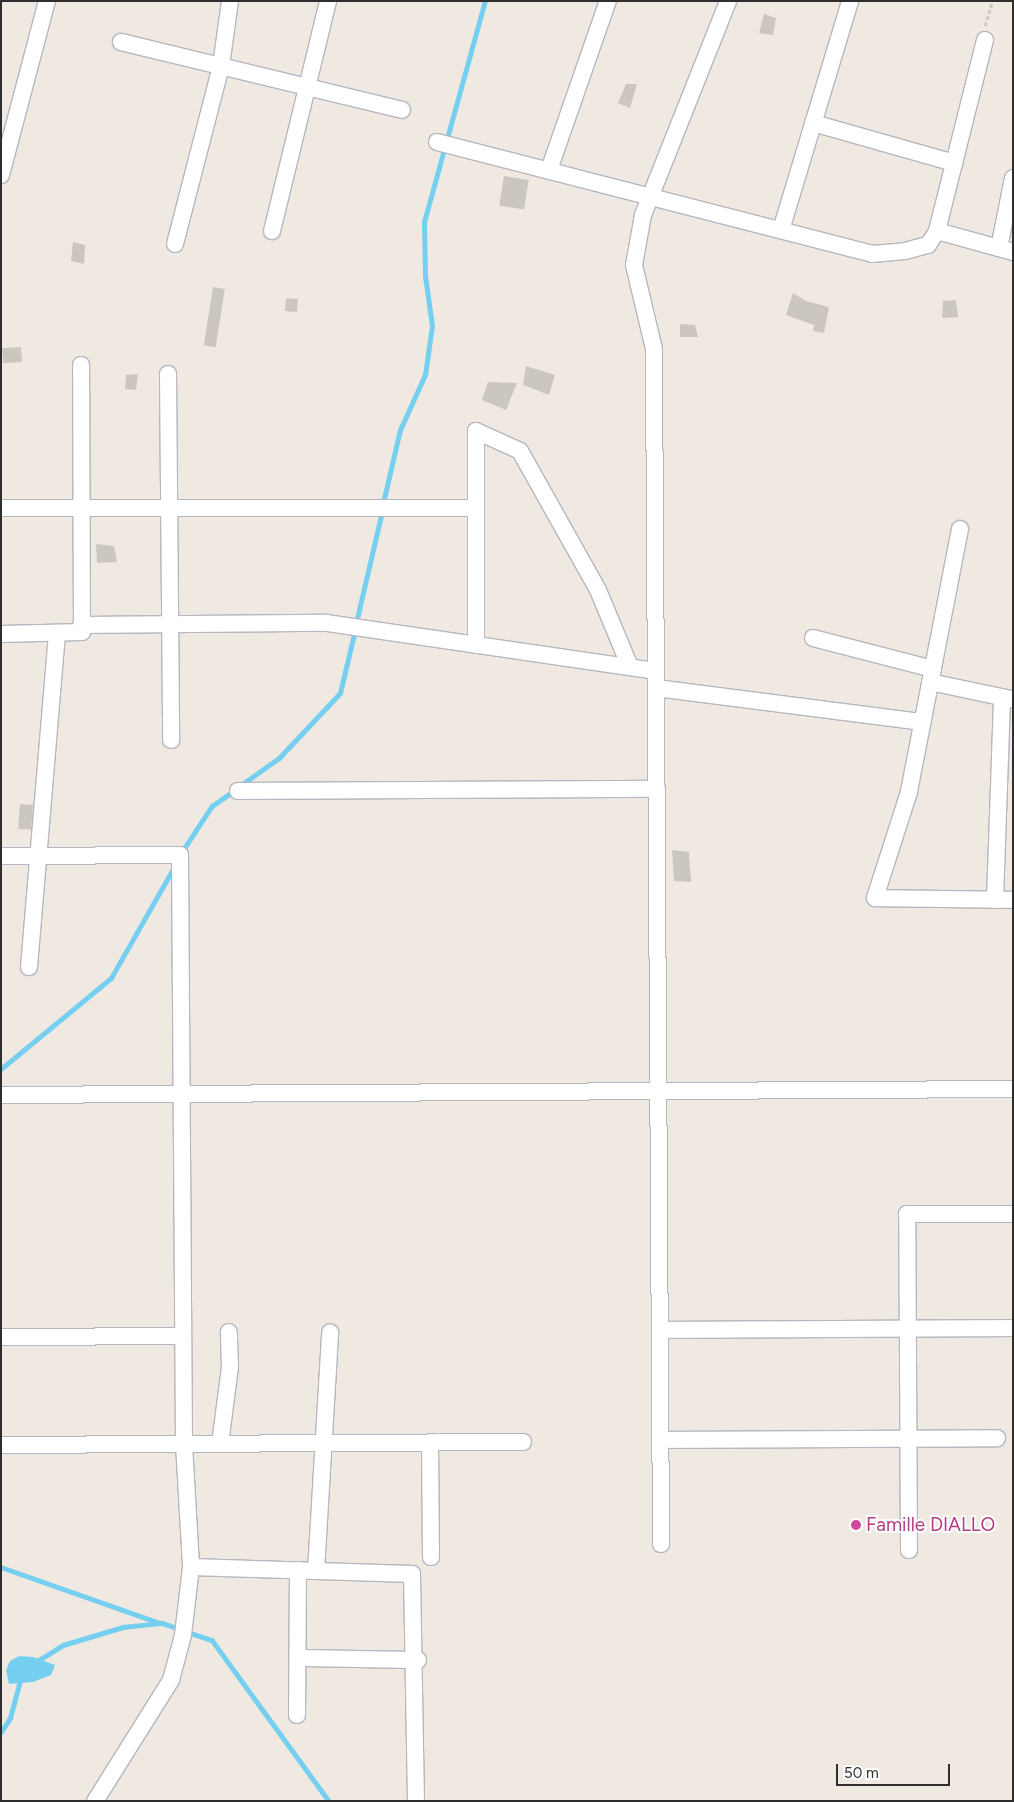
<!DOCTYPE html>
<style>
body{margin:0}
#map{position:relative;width:1014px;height:1802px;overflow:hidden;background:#efe9e1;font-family:Figtree,sans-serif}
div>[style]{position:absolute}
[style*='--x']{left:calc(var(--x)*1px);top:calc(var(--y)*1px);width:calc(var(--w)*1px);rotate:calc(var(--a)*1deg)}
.water>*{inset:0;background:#75cff0}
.stream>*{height:4.5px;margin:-2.25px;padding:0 2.25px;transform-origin:2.25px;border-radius:2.25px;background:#75cff0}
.building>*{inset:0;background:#cbc7bf;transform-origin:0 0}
.path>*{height:2.5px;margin-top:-1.25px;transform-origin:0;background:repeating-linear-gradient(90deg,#c9c9c9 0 4px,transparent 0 6.5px)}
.roads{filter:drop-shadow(1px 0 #b4b7c1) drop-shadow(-1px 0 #b4b7c1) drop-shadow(0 1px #b4b7c1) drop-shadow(0 -1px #b4b7c1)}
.street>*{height:16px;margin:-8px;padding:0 8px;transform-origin:8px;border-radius:8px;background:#fff}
.dots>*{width:14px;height:14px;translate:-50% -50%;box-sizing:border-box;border:2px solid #fff;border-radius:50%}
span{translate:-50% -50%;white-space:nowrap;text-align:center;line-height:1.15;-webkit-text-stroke:4px #fff;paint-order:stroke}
.hotel-label{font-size:19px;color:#b23c85}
.left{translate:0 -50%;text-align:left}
.frame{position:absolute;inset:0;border:2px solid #2e2e2e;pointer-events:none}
.scale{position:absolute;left:836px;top:1764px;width:114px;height:22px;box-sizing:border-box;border:2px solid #2e2e2e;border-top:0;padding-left:6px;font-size:15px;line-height:18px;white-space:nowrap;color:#2e2e2e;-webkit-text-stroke:4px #fff;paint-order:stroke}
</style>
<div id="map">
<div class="water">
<i style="clip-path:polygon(19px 1656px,33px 1657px,55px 1665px,51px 1675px,33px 1682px,9px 1684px,6px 1670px,10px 1661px)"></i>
</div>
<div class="stream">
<i style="--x:383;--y:503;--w:75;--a:-76.9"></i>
<i style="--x:400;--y:430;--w:60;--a:-65.6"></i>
<i style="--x:425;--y:375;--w:49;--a:-81.9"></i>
<i style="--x:432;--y:326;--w:50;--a:-98"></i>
<i style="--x:425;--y:276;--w:54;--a:-91.1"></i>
<i style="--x:424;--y:222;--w:229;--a:-74.6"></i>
<i style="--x:356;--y:623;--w:115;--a:-76.9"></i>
<i style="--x:241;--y:785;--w:47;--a:-35.4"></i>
<i style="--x:279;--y:758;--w:89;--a:-46.8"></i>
<i style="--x:340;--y:693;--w:65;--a:-76.6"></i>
<i style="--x:181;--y:853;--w:56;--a:-56.6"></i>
<i style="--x:212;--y:806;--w:28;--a:-35"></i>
<i style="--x:1;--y:1069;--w:143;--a:-39.6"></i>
<i style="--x:111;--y:978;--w:128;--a:-60.4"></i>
<i style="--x:1;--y:1567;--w:169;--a:19.4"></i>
<i style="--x:187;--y:1632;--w:26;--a:18"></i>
<i style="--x:212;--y:1640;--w:199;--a:54"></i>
<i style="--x:36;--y:1662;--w:32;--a:-32"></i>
<i style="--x:63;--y:1645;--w:63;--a:-16.7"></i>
<i style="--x:123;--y:1627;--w:39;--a:-6"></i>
<i style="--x:162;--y:1623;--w:19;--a:18"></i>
<i style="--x:1;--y:1732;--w:17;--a:-57"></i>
<i style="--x:10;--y:1718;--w:39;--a:-75"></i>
</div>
<div class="building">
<i style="clip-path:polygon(764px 14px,776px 18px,773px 35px,759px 33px)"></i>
<i style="clip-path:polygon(626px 84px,637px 84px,630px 108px,618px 103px)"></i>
<i style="left:504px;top:176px;width:25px;height:30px;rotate:9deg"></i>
<i style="clip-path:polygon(73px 242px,85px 245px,84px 264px,71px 261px)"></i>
<i style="left:213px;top:287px;width:12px;height:59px;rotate:9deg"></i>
<i style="clip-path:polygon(793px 293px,806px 301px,829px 307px,824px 333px,813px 331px,814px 325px,786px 315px)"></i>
<i style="left:286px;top:298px;width:12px;height:13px;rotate:5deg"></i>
<i style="clip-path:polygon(956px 300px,958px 317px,942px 318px,943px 301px)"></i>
<i style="clip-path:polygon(680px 324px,695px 325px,698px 337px,680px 337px)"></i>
<i style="left:21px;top:347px;width:15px;height:19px;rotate:86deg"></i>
<i style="clip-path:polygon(526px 366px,555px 375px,549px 395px,523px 385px)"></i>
<i style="clip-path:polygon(138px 374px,136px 390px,125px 389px,126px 375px)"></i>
<i style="clip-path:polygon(488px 382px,517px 383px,506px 410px,482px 400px)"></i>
<i style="clip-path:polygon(96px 544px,114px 546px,117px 562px,97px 563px)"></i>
<i style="left:20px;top:804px;width:13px;height:25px;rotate:4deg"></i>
<i style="clip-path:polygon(672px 850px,689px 852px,691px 882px,674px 881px)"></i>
</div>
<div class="path">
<i style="--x:985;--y:26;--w:26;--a:-74"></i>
</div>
<div class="roads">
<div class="street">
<i style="--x:121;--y:42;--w:289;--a:13.6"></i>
<i style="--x:813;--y:123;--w:147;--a:15.8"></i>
<i style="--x:437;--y:142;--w:449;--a:14.4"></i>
<i style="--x:872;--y:254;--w:33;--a:-5"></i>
<i style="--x:905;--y:251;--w:24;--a:-15"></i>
<i style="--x:928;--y:245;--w:17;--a:-57"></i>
<i style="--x:937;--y:231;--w:197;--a:-75.9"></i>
<i style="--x:549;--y:170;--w:179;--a:-70.8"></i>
<i style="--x:1;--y:175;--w:180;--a:-75.2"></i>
<i style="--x:781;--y:230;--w:239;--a:-73.2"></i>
<i style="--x:272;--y:231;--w:237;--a:-76.3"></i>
<i style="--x:937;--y:231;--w:79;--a:15.4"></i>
<i style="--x:175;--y:244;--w:184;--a:-75.5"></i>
<i style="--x:221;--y:66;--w:66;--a:-82.1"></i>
<i style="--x:999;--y:248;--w:71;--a:-78.7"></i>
<i style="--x:168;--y:374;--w:366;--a:89.5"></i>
<i style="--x:1;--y:508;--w:475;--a:0"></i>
<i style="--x:960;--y:529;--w:268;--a:101"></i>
<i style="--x:909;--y:792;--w:111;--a:107.8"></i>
<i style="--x:875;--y:898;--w:138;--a:0.8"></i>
<i style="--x:81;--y:625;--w:246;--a:-0.5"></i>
<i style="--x:327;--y:623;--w:332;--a:8.3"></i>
<i style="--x:1;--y:634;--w:81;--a:-1.4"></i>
<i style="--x:82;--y:632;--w:267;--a:-90.2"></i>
<i style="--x:813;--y:638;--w:124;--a:14.5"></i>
<i style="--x:476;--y:645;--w:214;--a:-90"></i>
<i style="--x:476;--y:431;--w:48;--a:24.4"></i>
<i style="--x:520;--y:451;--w:159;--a:60.7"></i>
<i style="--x:598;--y:590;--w:83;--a:67.4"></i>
<i style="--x:930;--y:682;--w:83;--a:11.9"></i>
<i style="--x:656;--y:688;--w:269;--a:7.3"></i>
<i style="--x:238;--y:791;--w:419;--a:-0.3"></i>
<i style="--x:1;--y:856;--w:179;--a:-0.3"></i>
<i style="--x:180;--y:855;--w:589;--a:89.61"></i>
<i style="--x:184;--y:1444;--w:123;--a:86.7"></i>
<i style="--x:191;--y:1567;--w:68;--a:96.7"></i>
<i style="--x:183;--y:1635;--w:47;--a:104.9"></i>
<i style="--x:171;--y:1680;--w:143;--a:122.1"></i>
<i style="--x:995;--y:900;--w:203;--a:-88"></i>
<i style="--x:29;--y:967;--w:335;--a:-85.2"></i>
<i style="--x:1;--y:1095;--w:1012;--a:-0.34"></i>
<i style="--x:660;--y:1330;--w:353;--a:-0.3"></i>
<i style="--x:1;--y:1337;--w:182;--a:-0.3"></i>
<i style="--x:661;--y:1440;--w:336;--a:-0.3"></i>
<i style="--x:430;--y:1442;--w:115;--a:89.5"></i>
<i style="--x:220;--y:1444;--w:78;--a:-82.6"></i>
<i style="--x:230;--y:1367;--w:35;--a:-92"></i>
<i style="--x:1;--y:1445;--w:522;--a:-0.33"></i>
<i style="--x:661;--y:1544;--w:1195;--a:-90.34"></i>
<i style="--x:654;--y:349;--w:86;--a:-103.4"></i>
<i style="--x:634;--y:265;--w:51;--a:-79.8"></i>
<i style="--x:643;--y:215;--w:230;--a:-68.3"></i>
<i style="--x:909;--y:1550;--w:336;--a:-90.3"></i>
<i style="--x:907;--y:1214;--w:106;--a:0"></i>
<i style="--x:191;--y:1567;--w:221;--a:1.8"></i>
<i style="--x:412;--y:1574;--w:227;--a:89"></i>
<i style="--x:316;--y:1571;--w:239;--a:-86.6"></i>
<i style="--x:298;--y:1658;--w:120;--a:1"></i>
<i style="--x:297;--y:1715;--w:145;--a:-89.6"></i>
</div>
</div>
<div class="dots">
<i style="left:856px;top:1525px;background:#d1479c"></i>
</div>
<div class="hotel-label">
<span class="left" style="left:866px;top:1525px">Famille DIALLO</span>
</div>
<div class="frame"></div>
<div class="scale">50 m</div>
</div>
